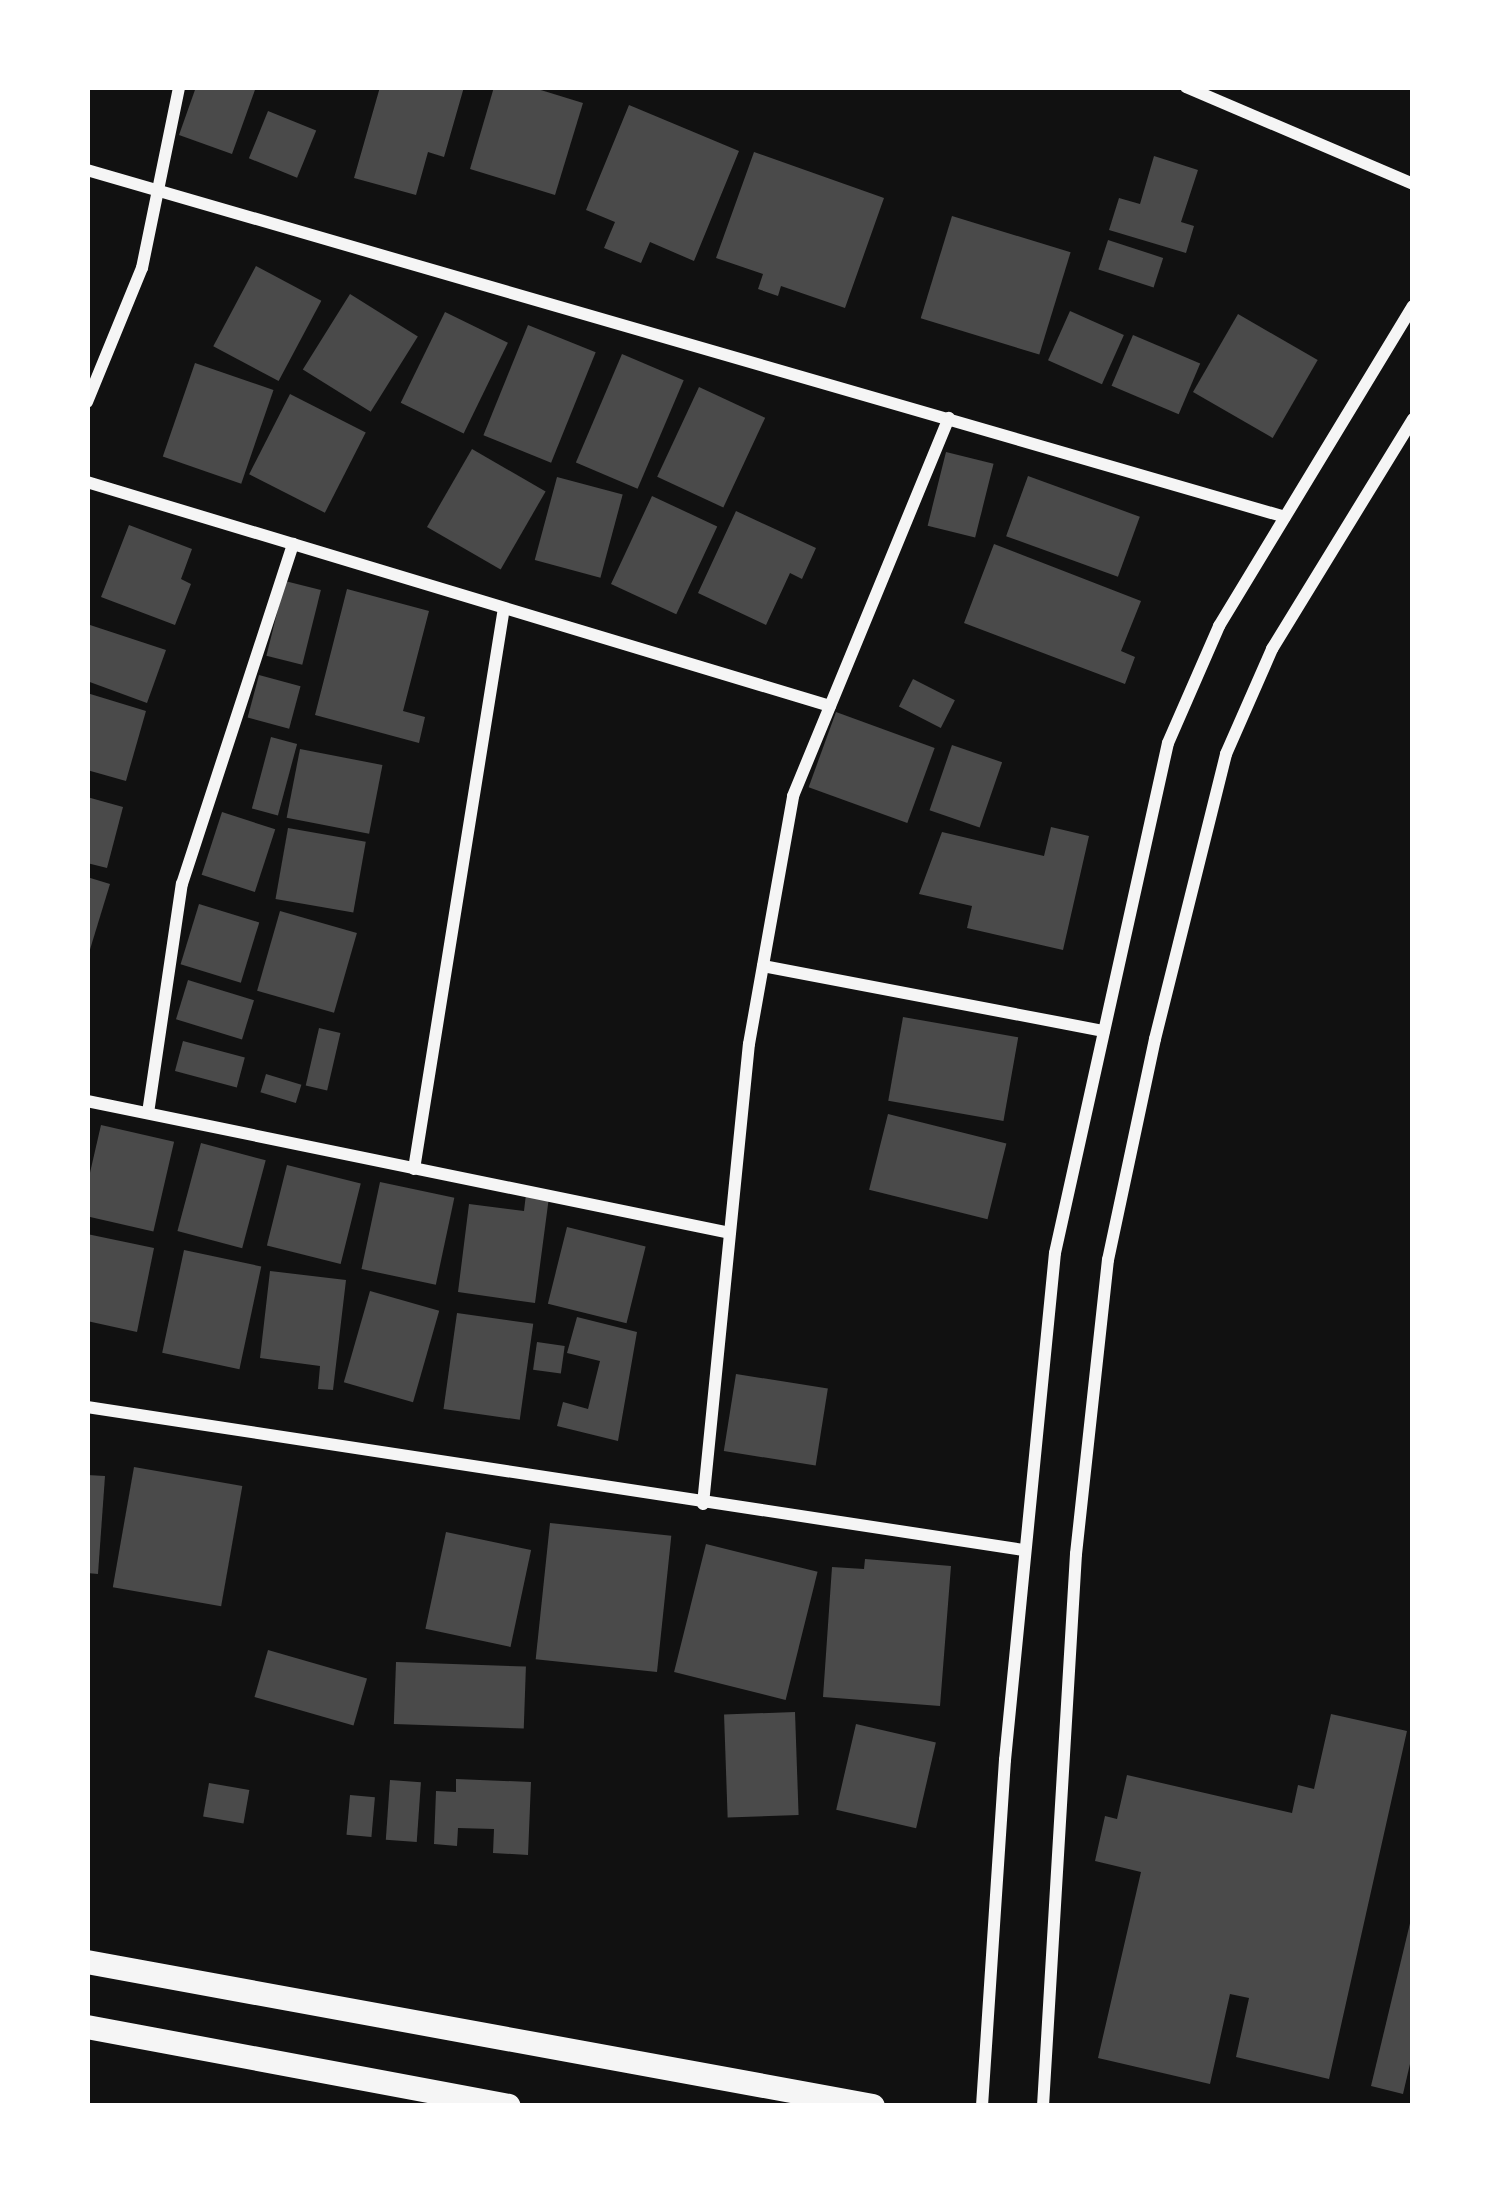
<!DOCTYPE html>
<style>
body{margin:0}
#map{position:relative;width:1500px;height:2193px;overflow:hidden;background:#111;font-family:Karla,sans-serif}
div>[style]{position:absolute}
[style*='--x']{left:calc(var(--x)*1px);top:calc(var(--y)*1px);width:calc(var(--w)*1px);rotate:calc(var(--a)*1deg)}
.building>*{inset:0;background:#4a4a4a;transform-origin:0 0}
.minor>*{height:12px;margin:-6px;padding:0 6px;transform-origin:6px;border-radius:6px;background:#f5f5f5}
.primary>*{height:24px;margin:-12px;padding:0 12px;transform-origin:12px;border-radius:12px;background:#f5f5f5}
span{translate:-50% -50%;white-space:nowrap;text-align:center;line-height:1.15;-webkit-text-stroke:9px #fff;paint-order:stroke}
.frame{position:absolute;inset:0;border:90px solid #fff;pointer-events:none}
</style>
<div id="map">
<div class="building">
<i style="clip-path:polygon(196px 87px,256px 87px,232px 154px,179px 135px)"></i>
<i style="clip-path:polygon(380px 87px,464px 87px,444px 157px,428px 152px,416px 195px,354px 178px)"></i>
<i style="clip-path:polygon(494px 87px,531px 87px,583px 103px,555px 195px,470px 169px)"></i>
<i style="clip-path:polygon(629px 105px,739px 151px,694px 261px,650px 242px,641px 263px,604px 248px,615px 222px,586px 210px)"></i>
<i style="left:268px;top:111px;width:52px;height:51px;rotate:22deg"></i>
<i style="clip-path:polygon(754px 152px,884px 198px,845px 308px,781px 286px,778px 296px,758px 289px,763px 274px,716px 258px)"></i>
<i style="clip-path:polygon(1154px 156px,1198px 170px,1181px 222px,1194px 226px,1186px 253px,1109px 230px,1119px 198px,1140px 204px)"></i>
<i style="left:952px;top:216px;width:124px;height:107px;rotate:17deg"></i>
<i style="left:1108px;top:240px;width:58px;height:31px;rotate:18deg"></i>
<i style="left:256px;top:266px;width:74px;height:91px;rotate:28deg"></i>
<i style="left:350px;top:294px;width:80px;height:89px;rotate:32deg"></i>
<i style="left:1070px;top:311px;width:59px;height:54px;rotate:24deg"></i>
<i style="left:445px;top:312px;width:70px;height:101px;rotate:26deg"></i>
<i style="left:1238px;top:314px;width:92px;height:90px;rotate:30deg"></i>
<i style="left:528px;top:325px;width:73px;height:119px;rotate:22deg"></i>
<i style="left:1133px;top:335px;width:73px;height:55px;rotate:23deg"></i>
<i style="left:622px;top:354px;width:67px;height:118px;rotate:23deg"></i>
<i style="left:195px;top:363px;width:83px;height:99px;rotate:19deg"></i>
<i style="left:699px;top:387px;width:73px;height:99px;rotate:25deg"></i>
<i style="left:290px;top:394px;width:85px;height:90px;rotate:27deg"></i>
<i style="left:472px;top:449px;width:85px;height:90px;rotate:30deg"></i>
<i style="left:946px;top:452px;width:49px;height:76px;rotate:14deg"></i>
<i style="left:1028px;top:476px;width:119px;height:64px;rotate:20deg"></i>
<i style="left:557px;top:477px;width:68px;height:86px;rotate:15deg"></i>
<i style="left:652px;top:496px;width:72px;height:97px;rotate:25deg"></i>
<i style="clip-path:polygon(736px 511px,816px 548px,802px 579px,790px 573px,766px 625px,698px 593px)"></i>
<i style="clip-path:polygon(129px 525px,192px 549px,181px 579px,191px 584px,175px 625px,101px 597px)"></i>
<i style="clip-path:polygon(994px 544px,1141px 601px,1121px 651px,1135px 657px,1125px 684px,964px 623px)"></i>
<i style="left:285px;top:581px;width:37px;height:77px;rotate:14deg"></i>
<i style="clip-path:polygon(347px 589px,429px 611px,403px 711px,425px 717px,419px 743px,315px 715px)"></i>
<i style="clip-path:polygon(87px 624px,166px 650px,147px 703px,87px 681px)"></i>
<i style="left:259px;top:675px;width:43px;height:44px;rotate:15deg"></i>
<i style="left:913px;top:679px;width:47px;height:31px;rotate:27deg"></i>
<i style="clip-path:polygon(87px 693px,146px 711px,126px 781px,87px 770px)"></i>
<i style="left:836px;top:712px;width:105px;height:80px;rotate:20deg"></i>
<i style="left:271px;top:737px;width:27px;height:74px;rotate:15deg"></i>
<i style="left:952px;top:745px;width:53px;height:69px;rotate:19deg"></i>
<i style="left:300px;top:749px;width:84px;height:70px;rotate:11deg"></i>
<i style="clip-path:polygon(87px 797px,123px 807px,107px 868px,87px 863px)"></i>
<i style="left:222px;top:812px;width:56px;height:66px;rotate:18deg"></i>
<i style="clip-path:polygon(1051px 827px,1089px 836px,1063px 950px,967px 928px,972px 906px,919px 894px,942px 832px,1044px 856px)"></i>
<i style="left:288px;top:828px;width:79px;height:72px;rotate:10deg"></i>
<i style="clip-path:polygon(87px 877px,110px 884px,88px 956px,87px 956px)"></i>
<i style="left:199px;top:904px;width:63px;height:63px;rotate:17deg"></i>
<i style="left:280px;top:911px;width:80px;height:83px;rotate:16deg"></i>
<i style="left:188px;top:980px;width:69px;height:41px;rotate:17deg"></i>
<i style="left:903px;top:1017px;width:117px;height:85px;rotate:10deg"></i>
<i style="left:319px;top:1028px;width:22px;height:59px;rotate:13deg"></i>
<i style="left:183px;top:1041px;width:64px;height:31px;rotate:15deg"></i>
<i style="left:266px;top:1074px;width:37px;height:19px;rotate:17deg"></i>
<i style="left:888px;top:1114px;width:122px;height:78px;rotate:14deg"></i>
<i style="left:101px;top:1125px;width:75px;height:92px;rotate:13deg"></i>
<i style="left:201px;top:1143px;width:67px;height:91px;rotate:15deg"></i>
<i style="left:287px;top:1165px;width:76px;height:83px;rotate:14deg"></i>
<i style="left:380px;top:1182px;width:76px;height:89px;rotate:12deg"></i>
<i style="clip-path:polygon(526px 1194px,549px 1197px,535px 1303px,458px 1292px,469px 1204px,524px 1211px)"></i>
<i style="left:567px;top:1227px;width:81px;height:79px;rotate:14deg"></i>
<i style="clip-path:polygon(87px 1234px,154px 1248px,137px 1332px,87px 1321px)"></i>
<i style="left:184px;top:1250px;width:79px;height:105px;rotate:12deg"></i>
<i style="clip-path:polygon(270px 1271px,346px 1280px,333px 1390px,318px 1389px,320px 1366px,260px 1358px)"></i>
<i style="left:370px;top:1291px;width:72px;height:95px;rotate:16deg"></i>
<i style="left:457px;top:1313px;width:77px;height:97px;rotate:8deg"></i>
<i style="clip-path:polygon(577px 1317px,637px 1332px,618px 1441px,557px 1426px,563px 1402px,588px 1409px,600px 1361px,567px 1353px)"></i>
<i style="left:537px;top:1342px;width:28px;height:28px;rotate:8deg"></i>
<i style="left:736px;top:1374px;width:93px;height:78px;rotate:9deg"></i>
<i style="left:134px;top:1467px;width:110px;height:122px;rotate:10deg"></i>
<i style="clip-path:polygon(87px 1475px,105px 1476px,98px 1574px,87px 1573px)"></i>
<i style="left:550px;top:1523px;width:122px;height:137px;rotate:6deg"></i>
<i style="left:446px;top:1532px;width:87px;height:99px;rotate:12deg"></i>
<i style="left:706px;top:1544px;width:115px;height:132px;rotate:14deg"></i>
<i style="clip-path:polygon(865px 1559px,951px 1566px,940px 1706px,823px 1697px,832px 1567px,864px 1569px)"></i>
<i style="left:268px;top:1650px;width:103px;height:49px;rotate:16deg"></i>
<i style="left:396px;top:1662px;width:130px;height:62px;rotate:2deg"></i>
<i style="left:795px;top:1712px;width:103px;height:71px;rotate:88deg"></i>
<i style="clip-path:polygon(1331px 1714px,1407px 1731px,1329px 2079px,1236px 2057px,1249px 1998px,1230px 1994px,1210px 2084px,1098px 2058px,1141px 1872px,1095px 1861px,1105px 1816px,1117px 1819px,1127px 1775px,1292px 1813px,1298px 1785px,1314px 1789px)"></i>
<i style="left:856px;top:1724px;width:82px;height:88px;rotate:13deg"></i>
<i style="clip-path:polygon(456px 1779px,531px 1782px,528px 1855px,493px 1853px,494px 1829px,458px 1828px,457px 1846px,434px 1844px,436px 1791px,456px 1792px)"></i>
<i style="left:390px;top:1780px;width:31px;height:60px;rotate:4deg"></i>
<i style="left:209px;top:1783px;width:41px;height:34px;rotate:10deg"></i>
<i style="left:350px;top:1795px;width:25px;height:40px;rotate:5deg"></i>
<i style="clip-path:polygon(1411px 1919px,1413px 2051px,1403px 2094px,1371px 2086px)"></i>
</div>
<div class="minor">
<i style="--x:1186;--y:87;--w:247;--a:23.1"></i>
<i style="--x:87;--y:170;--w:1247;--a:16.15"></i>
<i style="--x:87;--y:402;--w:145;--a:-67.7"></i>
<i style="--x:142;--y:268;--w:185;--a:-78.4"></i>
<i style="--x:87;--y:482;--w:776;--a:16.78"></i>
<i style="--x:763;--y:966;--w:347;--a:10.8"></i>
<i style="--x:87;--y:1101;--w:656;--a:11.6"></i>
<i style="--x:148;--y:1113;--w:232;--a:-81.6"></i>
<i style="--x:182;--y:884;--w:358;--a:-71.9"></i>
<i style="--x:414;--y:1169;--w:568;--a:-80.89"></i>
<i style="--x:87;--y:1407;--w:948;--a:8.68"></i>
<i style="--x:703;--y:1504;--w:462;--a:-84.3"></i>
<i style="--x:749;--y:1044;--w:252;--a:-79.9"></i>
<i style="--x:793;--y:796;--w:409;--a:-67.6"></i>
<i style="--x:982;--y:2106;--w:347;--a:-86.2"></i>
<i style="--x:1005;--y:1760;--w:509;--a:-84.37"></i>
<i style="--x:1055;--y:1253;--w:522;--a:-77.51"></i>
<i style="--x:1168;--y:743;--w:128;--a:-66.4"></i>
<i style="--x:1219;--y:626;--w:374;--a:-58.8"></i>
<i style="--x:1043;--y:2106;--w:553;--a:-86.58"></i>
<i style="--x:1076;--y:1554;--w:296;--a:-83.8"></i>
<i style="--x:1108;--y:1260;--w:226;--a:-78"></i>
<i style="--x:1155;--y:1039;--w:294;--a:-76"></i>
<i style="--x:1226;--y:754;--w:115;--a:-66.3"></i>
<i style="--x:1272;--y:649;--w:270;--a:-58.5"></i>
</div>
<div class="primary">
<i style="--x:87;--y:1962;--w:799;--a:10.38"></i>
<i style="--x:87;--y:2027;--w:429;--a:10.6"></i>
</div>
<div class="frame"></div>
</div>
